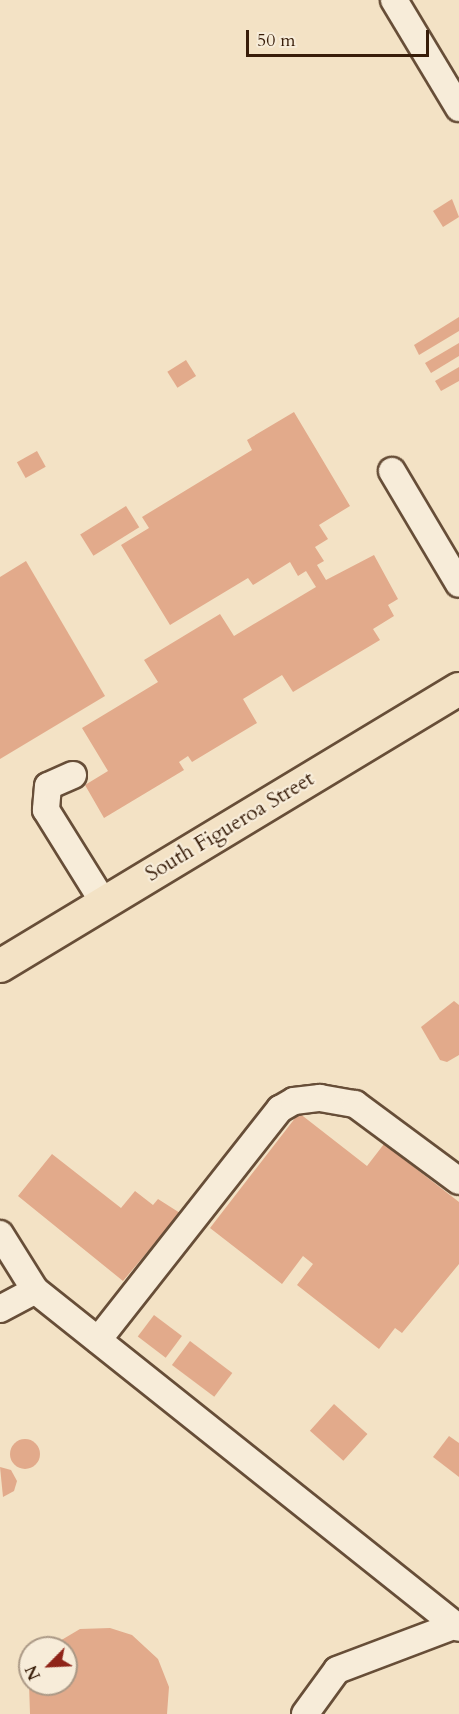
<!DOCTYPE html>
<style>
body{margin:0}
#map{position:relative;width:459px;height:1714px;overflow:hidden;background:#f3e2c5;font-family:Cardo,serif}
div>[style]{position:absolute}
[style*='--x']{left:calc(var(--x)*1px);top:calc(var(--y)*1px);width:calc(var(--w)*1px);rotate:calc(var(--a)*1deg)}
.building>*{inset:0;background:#e2aa8b;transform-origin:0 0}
.round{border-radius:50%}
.roads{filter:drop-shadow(2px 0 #674e38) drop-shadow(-2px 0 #674e38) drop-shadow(0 2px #674e38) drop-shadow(0 -2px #674e38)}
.minor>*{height:26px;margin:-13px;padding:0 13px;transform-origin:13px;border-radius:13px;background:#f7ecd9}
.major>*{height:32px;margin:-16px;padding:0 16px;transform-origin:16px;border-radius:16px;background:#f3e2c5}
span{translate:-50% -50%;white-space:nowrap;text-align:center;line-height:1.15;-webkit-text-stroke:4.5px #f7ecd9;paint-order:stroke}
.street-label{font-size:21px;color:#381d09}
.north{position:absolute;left:18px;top:1636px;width:60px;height:60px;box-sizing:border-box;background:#f7ecd9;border:2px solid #ab9986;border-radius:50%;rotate:246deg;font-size:16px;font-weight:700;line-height:24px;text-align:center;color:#381d09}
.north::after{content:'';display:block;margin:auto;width:21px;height:27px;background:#8f2418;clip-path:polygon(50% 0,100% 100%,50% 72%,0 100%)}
.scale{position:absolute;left:246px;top:30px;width:183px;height:27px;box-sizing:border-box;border:3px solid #381d09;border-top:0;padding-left:8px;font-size:18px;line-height:21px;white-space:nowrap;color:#381d09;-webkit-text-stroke:4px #f7ecd9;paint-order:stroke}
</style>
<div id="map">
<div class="building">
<i style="clip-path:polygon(452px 199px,459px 217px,443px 227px,433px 211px)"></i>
<i style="clip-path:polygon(459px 317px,459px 331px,419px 355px,414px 345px)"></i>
<i style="clip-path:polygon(459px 343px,459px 356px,431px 373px,425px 363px)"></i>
<i style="left:186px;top:360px;width:19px;height:22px;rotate:58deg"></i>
<i style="clip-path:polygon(459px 367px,459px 381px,441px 391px,435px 381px)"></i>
<i style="clip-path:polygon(294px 412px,350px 506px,319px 525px,328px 539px,315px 547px,324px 561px,317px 565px,326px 580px,374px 555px,398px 599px,388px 605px,394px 616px,373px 629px,380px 640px,293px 692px,282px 675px,243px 699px,257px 723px,192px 762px,188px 756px,179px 762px,184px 770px,104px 818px,85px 785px,108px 771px,82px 728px,158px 682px,144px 660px,220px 614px,234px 636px,316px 587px,306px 571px,298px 576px,290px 562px,253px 585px,248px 578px,170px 625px,121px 545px,149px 528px,142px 517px,252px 450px,247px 440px)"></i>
<i style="left:37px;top:451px;width:18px;height:23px;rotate:61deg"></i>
<i style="left:126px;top:506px;width:25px;height:54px;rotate:58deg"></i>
<i style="clip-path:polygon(26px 561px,105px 696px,0 759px,0 577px)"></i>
<i style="clip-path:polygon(454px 1001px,459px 1005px,459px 1055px,447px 1062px,440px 1060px,421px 1027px)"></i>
<i style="clip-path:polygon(299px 1113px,367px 1166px,384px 1144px,459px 1202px,459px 1264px,402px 1333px,395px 1328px,379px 1349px,297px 1285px,313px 1264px,303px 1256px,282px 1284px,210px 1228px)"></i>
<i style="clip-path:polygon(52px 1154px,121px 1208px,135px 1191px,153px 1205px,158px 1199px,180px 1213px,123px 1281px,18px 1196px)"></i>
<i style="left:154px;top:1315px;width:35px;height:27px;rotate:37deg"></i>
<i style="left:190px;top:1341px;width:53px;height:30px;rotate:37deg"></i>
<i style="left:334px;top:1404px;width:45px;height:36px;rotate:42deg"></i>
<i style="clip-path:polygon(449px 1436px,459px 1443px,459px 1477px,433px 1457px)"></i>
<i class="round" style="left:10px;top:1439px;width:30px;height:30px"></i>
<i style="clip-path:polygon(0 1467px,11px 1470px,17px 1481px,14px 1491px,3px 1497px)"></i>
<i style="clip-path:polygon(110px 1628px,132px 1635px,158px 1659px,169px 1687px,167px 1714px,30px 1714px,29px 1684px,66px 1684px,66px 1648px,48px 1648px,80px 1629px)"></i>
</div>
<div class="roads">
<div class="minor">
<i style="--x:394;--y:0;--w:126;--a:59"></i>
<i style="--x:392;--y:471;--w:131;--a:59.3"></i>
<i style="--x:73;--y:775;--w:27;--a:156"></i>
<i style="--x:48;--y:786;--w:24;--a:95"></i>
<i style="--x:46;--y:810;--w:110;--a:58.1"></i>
<i style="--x:0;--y:1234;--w:66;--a:58"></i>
<i style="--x:35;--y:1290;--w:542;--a:38.56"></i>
<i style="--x:0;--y:1309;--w:40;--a:-28"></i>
<i style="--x:98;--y:1340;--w:294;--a:-51.8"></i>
<i style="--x:280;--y:1109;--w:16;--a:-30"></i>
<i style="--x:294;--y:1101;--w:26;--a:-7"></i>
<i style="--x:320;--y:1098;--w:36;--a:10"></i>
<i style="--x:355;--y:1104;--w:129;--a:36.5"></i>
<i style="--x:305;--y:1714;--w:54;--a:-54"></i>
<i style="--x:337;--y:1670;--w:127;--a:-20.7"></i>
</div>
<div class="major">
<i style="--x:0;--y:966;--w:536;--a:-31.11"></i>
</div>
</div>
<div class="street-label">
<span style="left:230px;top:827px;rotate:-31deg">South Figueroa Street</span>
</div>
<div class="north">N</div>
<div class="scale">50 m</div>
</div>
